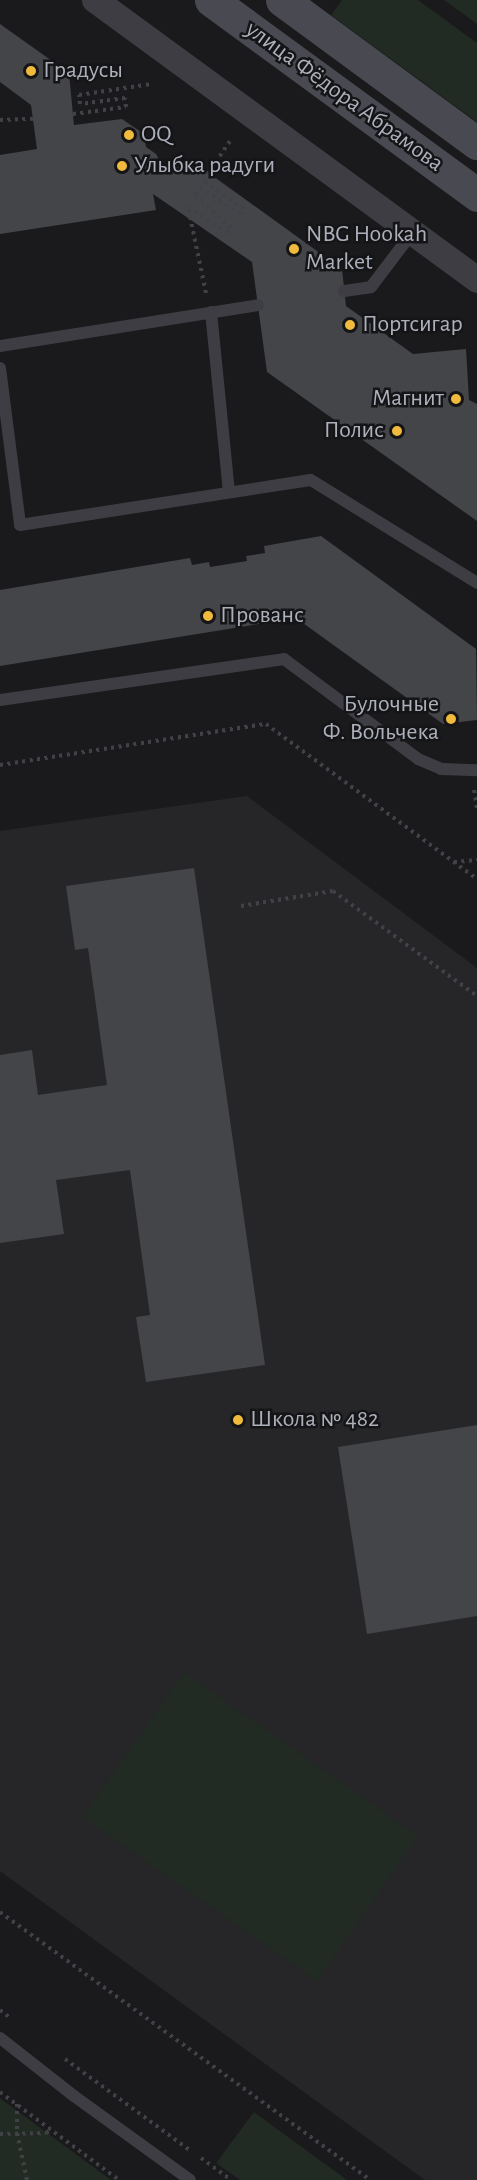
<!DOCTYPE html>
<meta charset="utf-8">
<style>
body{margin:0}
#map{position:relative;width:477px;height:2180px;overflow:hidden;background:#1a1a1c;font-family:"Alegreya Sans",sans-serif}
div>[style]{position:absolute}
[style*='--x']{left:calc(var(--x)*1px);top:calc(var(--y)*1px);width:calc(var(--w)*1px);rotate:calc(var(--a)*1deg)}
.built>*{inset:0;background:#262629}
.green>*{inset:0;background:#212a23;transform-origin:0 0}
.building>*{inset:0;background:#444549}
.path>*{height:4px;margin-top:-2px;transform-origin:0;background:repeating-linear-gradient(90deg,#414248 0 3px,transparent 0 7.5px)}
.lane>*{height:12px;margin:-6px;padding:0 6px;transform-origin:6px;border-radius:6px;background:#3d3d43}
.street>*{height:26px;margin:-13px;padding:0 13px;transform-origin:13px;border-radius:13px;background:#3d3d43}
.secondary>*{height:33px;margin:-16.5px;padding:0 16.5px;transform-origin:16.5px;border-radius:16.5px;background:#494a51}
.dots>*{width:16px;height:16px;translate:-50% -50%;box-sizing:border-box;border:3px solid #151517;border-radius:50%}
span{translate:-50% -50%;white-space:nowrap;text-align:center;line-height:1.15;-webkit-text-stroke:5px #151517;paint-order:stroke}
.poi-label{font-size:24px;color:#acb0bb}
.left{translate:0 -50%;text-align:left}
.right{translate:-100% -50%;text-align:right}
.street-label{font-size:24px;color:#acb0bb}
</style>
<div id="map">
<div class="built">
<i style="clip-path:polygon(247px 796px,477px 968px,477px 2180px,425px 2180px,0 1871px,0 831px)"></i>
</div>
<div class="green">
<i style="clip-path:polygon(342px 0,418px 0,477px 43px,477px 122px,331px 15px)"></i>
<i style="clip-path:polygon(444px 0,477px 0,477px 24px)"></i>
<i style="left:184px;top:1672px;width:286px;height:177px;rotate:35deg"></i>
<i style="clip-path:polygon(0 2098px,111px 2180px,0 2180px)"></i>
<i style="clip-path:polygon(254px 2112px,347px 2180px,240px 2180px,216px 2163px)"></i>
</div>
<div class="building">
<i style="clip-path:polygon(0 24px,69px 73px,74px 125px,122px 119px,144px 134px,146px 147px,156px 154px,164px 168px,199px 166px,342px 269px,346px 306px,413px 354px,466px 349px,469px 400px,477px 404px,477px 521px,267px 372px,252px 262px,153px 194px,156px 210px,0 234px,0 155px,37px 149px,31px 105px,0 82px)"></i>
<i style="clip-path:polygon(321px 536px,476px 649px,477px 720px,443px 724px,296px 618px,0 666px,0 590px,190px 558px,192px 565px,209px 562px,210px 567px,247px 561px,246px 556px,265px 553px,264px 546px)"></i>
<i style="clip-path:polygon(194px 868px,265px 1365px,146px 1382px,136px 1317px,150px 1315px,130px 1170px,56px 1180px,64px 1234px,0 1243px,0 1055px,32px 1050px,38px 1095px,107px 1085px,88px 948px,75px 950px,66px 886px)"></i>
<i style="clip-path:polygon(477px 1425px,477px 1616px,367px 1634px,338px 1447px)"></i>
</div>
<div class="path">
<i style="--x:73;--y:114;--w:53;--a:-7.5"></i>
<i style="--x:126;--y:107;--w:9;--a:-96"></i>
<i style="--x:125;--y:98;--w:45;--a:172.4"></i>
<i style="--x:80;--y:104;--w:9;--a:-96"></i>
<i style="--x:79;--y:95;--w:73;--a:-8.7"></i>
<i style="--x:0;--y:120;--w:33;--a:-2"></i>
<i style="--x:206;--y:293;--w:88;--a:-101.8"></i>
<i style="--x:188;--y:207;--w:47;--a:33.7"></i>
<i style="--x:227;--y:233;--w:6;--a:-51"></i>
<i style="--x:231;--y:228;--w:49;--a:-137.5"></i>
<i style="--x:195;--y:195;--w:9;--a:-58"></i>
<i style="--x:200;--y:187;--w:50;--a:34.3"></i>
<i style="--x:241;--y:215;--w:7;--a:-63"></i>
<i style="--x:244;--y:209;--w:50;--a:-145.7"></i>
<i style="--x:203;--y:181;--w:48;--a:-56"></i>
<i style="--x:0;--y:765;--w:269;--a:-8.8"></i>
<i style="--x:266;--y:724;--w:262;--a:36.3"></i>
<i style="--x:474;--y:790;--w:20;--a:81"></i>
<i style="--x:454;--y:862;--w:23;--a:-5"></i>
<i style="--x:241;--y:906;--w:93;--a:-9.3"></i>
<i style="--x:333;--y:891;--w:178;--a:36.1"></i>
<i style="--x:0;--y:1912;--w:457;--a:35.9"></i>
<i style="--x:0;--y:2010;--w:11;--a:38"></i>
<i style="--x:65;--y:2059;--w:157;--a:36.2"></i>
<i style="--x:0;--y:2092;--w:148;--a:36.5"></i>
<i style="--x:17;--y:2104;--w:29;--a:90"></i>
<i style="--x:17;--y:2133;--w:48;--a:78"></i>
<i style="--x:0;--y:2134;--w:46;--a:-1.2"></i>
<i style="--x:46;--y:2133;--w:6;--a:-31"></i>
<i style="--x:201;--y:2158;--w:37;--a:36"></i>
</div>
<div class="lane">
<i style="--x:344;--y:291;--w:27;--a:-8"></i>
<i style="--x:371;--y:287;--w:68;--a:-52.8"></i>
<i style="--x:211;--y:312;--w:181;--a:84.3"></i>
<i style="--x:0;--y:346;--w:261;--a:-9"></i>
<i style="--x:0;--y:368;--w:158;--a:82.7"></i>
<i style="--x:20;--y:525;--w:294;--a:-8.8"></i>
<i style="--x:311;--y:480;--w:195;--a:31.8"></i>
<i style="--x:0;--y:700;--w:287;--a:-8.2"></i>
<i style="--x:284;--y:659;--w:167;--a:36.7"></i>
<i style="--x:418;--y:759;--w:25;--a:23"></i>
<i style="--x:441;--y:769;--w:36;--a:2"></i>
<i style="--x:0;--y:2038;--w:94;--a:38.1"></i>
<i style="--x:74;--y:2096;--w:143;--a:35.9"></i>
</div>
<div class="street">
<i style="--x:95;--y:0;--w:474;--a:36.2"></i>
</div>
<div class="secondary">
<i style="--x:211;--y:0;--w:330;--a:36.2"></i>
<i style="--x:282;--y:0;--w:242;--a:36.3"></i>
</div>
<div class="dots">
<i style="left:31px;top:71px;background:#f0bb3d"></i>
<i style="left:129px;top:135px;background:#f0bb3d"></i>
<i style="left:122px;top:166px;background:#f0bb3d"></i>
<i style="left:294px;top:249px;background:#f0bb3d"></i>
<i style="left:350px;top:325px;background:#f0bb3d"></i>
<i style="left:456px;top:399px;background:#f0bb3d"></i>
<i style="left:397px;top:431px;background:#f0bb3d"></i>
<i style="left:208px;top:616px;background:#f0bb3d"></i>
<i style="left:451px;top:719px;background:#f0bb3d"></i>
<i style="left:238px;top:1420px;background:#f0bb3d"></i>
</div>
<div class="poi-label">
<span class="left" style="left:43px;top:71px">Градусы</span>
<span class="left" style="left:141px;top:135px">OQ</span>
<span class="left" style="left:134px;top:166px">Улыбка радуги</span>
<span class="left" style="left:306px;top:249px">NBG Hookah<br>Market</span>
<span class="left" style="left:362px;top:325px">Портсигар</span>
<span class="right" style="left:444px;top:399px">Магнит</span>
<span class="right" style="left:384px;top:431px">Полис</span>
<span class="left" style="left:220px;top:616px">Прованс</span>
<span class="right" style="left:439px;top:719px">Булочные<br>Ф. Вольчека</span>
<span class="left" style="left:250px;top:1420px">Школа № 482</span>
</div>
<div class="street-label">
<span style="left:344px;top:97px;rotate:36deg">улица Фёдора Абрамова</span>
</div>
</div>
